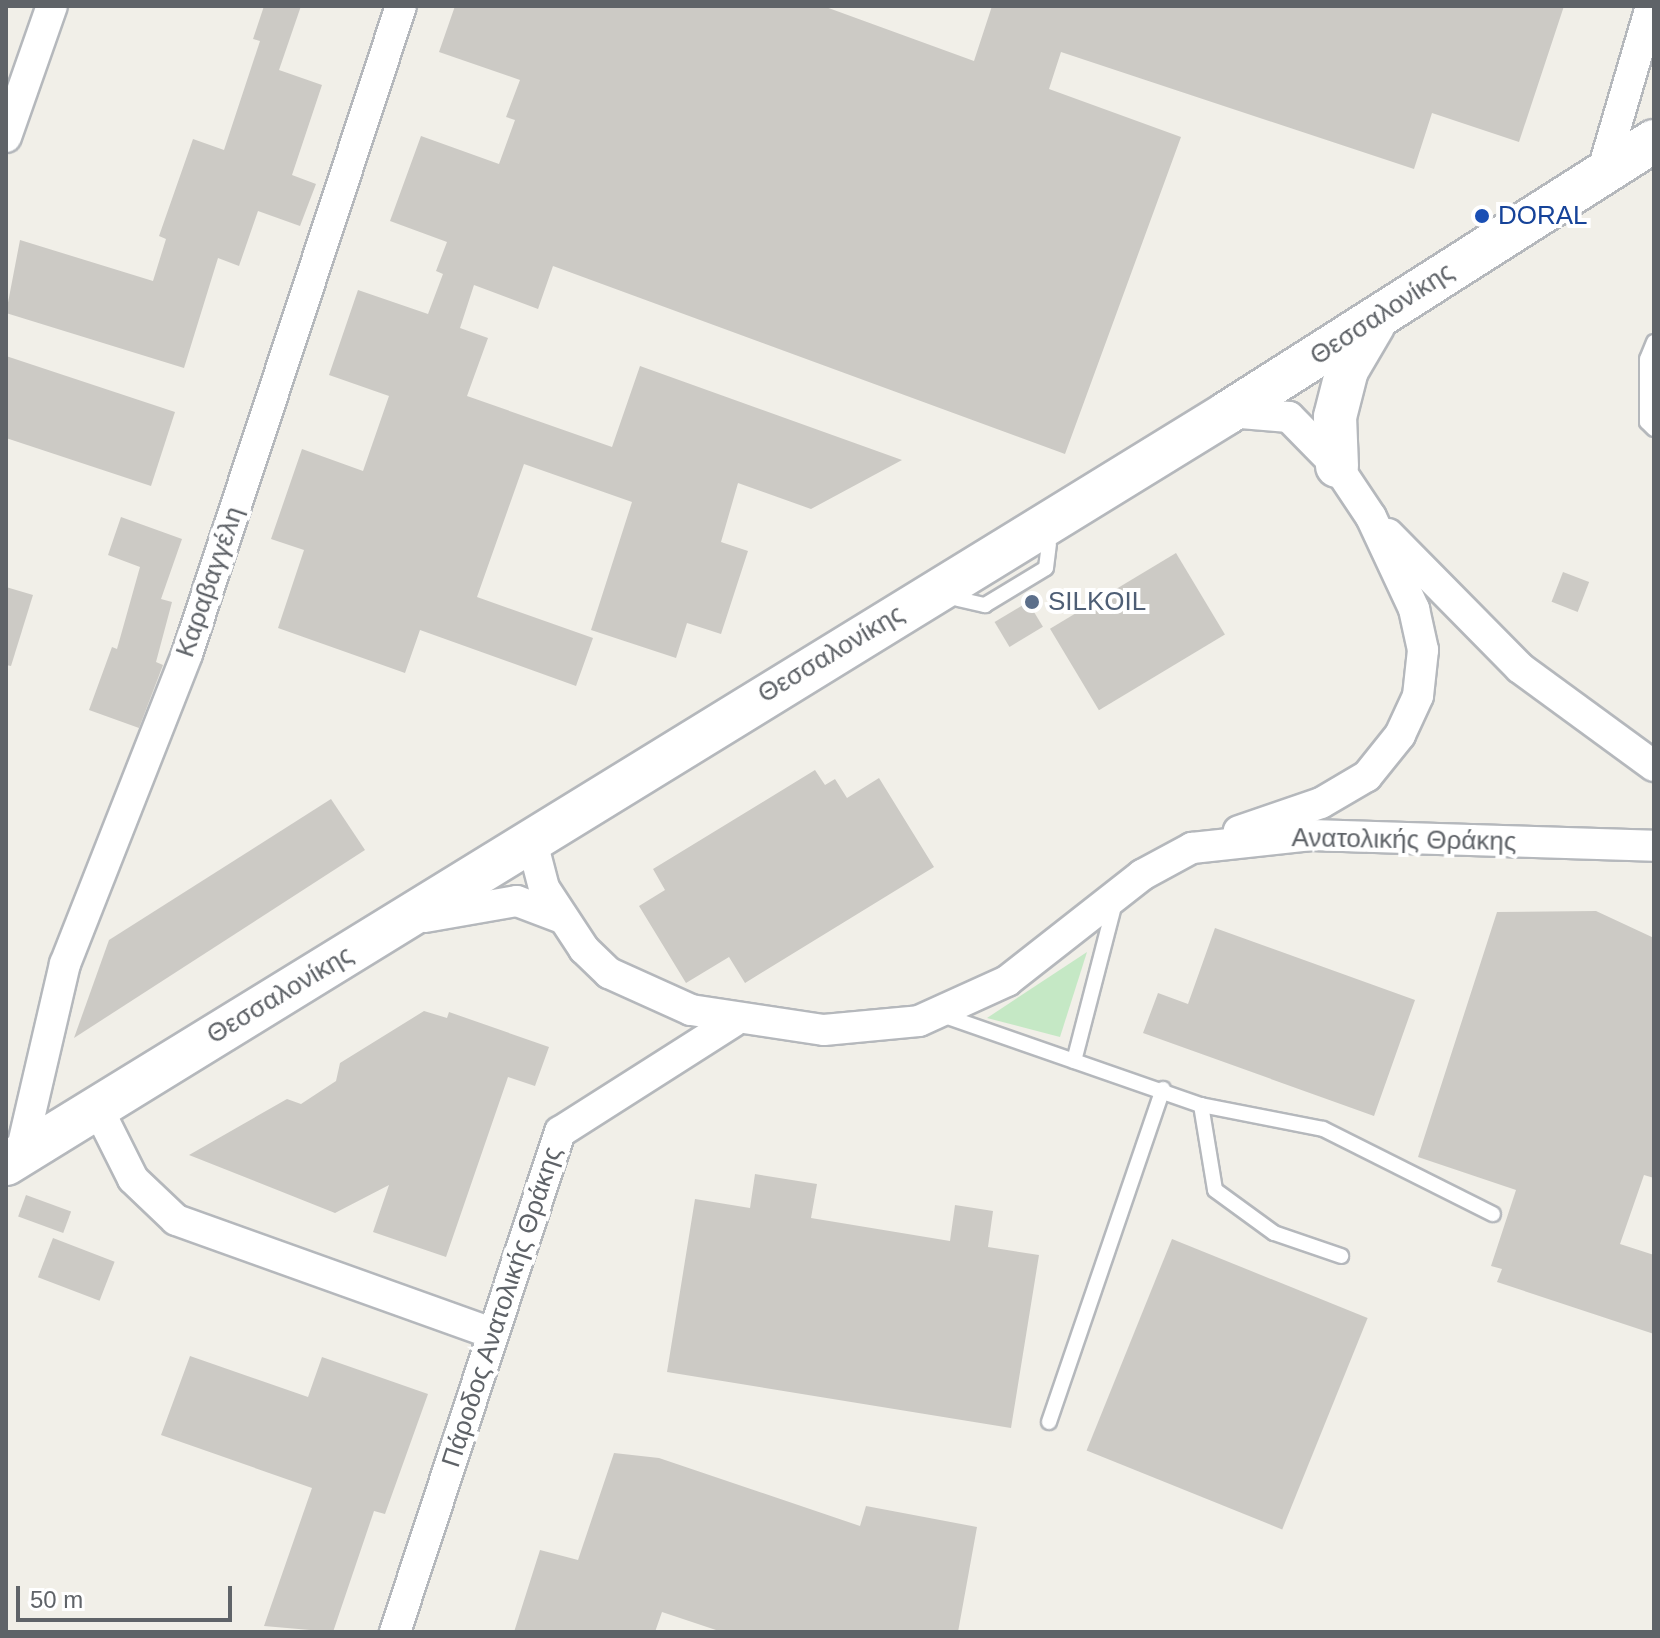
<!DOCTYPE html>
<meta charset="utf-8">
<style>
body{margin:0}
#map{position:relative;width:1660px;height:1638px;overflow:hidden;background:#f1efe8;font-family:Arial,sans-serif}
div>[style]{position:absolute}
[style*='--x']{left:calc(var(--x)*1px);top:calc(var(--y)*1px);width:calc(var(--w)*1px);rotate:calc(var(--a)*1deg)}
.green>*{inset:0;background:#c5e8c5}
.building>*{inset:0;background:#cccac5;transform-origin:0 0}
.roads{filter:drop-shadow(2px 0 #b5b8bc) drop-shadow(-2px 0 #b5b8bc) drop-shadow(0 2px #b5b8bc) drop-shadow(0 -2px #b5b8bc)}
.lane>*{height:14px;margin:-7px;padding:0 7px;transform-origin:7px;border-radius:7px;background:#fff}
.street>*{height:30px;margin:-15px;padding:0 15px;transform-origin:15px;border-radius:15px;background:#fff}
.secondary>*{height:42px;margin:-21px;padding:0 21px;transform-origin:21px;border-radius:21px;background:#fff}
.dots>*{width:22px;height:22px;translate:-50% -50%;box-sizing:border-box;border:4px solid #fff;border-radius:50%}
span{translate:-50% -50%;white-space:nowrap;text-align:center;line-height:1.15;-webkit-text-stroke:8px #fff;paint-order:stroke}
.transit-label{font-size:26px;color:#164399}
.left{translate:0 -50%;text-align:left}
.street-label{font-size:26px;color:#5f6368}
.service-label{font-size:26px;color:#4e5e75}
.frame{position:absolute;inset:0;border:8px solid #5f6368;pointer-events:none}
.scale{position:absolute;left:16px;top:1586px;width:216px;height:36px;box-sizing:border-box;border:4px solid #5f6368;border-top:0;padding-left:10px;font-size:24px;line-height:28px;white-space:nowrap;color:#5f6368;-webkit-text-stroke:6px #fff;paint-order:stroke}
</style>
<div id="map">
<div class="green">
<i style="clip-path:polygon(1087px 952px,1060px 1037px,987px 1018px)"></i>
</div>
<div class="building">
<i style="clip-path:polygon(264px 6px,301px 6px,279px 70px,322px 85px,292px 175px,316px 184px,300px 226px,258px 211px,239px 266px,218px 258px,184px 368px,6px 313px,20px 240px,153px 281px,166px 239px,159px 236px,193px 139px,224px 150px,260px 41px,253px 39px)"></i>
<i style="clip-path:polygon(455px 6px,823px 6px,974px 61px,992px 6px,1564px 6px,1519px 142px,1432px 113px,1414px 169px,1061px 52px,1049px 89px,1181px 137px,1065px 454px,553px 266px,538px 309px,474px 285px,460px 328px,488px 338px,467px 396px,612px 447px,640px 366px,902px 460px,811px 509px,738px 483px,721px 542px,748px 551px,721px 634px,687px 623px,676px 658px,591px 630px,632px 502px,524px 464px,477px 597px,593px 638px,576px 686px,420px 630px,405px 673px,278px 628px,304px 550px,271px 539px,302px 449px,363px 471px,389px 396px,329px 375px,358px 290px,428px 314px,443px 274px,436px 271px,447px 242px,390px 221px,421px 136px,499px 164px,515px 120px,506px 117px,520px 80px,439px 52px)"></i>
<i style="clip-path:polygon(6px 356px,175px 412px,151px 486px,6px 438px)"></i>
<i style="clip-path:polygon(121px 517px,182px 539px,161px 599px,172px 602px,156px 662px,163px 665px,139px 728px,89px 710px,112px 647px,117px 649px,140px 567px,108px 555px)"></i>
<i style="left:1176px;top:553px;width:95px;height:147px;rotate:59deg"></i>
<i style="left:1563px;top:572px;width:28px;height:32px;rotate:21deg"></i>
<i style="clip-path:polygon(6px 587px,33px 595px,11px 666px,6px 665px)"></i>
<i style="left:1028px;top:602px;width:29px;height:39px;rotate:59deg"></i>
<i style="clip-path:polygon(815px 770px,825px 785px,835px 779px,847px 798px,879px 778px,934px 867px,745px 983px,729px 957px,686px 983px,639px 906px,665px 890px,653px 869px)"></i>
<i style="clip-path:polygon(331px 799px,365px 850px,74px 1038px,109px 940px)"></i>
<i style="clip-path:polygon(1596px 911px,1654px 938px,1654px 1178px,1644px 1175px,1620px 1244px,1654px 1255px,1654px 1334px,1497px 1282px,1502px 1269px,1491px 1266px,1516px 1190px,1418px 1157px,1497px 912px)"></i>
<i style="clip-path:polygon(1215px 928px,1415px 1000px,1374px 1116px,1143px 1033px,1158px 993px,1188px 1004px)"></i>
<i style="clip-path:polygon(424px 1011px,447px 1018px,449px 1012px,549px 1047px,535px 1086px,508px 1077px,446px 1257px,373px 1232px,389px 1185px,335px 1213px,189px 1155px,287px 1099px,301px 1104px,336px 1081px,340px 1063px)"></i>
<i style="clip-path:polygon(755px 1174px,817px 1184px,811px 1218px,950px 1241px,955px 1205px,993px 1211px,988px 1247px,1039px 1255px,1011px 1428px,667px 1372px,695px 1199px,750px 1208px)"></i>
<i style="left:26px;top:1195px;width:48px;height:23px;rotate:20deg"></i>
<i style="left:53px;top:1238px;width:66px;height:42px;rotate:21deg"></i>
<i style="left:1172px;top:1239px;width:211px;height:228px;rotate:22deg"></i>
<i style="clip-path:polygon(190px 1356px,308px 1397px,322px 1357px,428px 1394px,385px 1514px,374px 1511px,333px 1632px,264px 1626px,312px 1488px,161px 1435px)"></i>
<i style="clip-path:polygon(614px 1453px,659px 1458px,860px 1526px,866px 1506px,977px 1527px,958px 1632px,722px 1632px,662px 1612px,655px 1632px,514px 1632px,540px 1550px,578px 1560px)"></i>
</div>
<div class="roads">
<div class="lane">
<i style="--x:1654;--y:342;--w:18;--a:112"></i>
<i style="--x:1647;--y:359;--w:63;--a:90"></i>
<i style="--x:1647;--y:422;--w:10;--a:45"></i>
<i style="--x:958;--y:599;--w:28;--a:13"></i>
<i style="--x:985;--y:605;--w:71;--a:-31.2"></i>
<i style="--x:1046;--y:568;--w:24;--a:-83"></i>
<i style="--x:939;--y:1014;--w:277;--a:19.2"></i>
<i style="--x:1201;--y:1105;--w:124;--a:11.1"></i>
<i style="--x:1323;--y:1129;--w:190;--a:26.6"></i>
<i style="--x:1074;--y:1061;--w:164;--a:-75.5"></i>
<i style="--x:1201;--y:1105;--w:86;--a:80.6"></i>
<i style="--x:1215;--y:1190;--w:73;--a:36.1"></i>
<i style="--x:1274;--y:1233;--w:71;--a:18.9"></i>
<i style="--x:1049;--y:1422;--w:352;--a:-71.1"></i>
</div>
<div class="street">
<i style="--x:6;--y:137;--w:139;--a:-70.7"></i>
<i style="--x:1602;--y:173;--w:174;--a:-73.6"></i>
<i style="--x:1229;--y:412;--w:60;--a:4.8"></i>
<i style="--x:1289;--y:417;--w:69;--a:45.6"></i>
<i style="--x:1337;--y:466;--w:61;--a:56.3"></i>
<i style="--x:1371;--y:517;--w:102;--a:64.9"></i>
<i style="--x:1414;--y:609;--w:42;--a:77.6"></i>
<i style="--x:1423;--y:650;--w:46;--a:96.2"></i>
<i style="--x:1418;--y:696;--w:43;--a:114.8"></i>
<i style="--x:1400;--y:735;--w:53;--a:128.8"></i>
<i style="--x:1367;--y:776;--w:53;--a:149.6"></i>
<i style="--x:1321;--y:803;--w:87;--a:161.1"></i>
<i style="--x:1388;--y:534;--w:188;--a:45.4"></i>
<i style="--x:1520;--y:668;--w:166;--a:36.2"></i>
<i style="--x:531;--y:838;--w:52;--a:75.4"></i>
<i style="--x:544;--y:888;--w:73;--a:56.7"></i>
<i style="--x:584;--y:949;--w:35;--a:44"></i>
<i style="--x:609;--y:973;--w:90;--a:24.3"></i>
<i style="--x:691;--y:1010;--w:134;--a:8.6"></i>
<i style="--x:824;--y:1030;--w:95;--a:-5.4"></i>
<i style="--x:919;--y:1021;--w:97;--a:-24.4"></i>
<i style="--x:1007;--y:981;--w:172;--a:-38.1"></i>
<i style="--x:1142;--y:875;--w:57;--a:-28.4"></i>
<i style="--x:1192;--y:848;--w:120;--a:-6.2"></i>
<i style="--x:1311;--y:835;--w:343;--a:1.8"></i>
<i style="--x:425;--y:917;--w:93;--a:-9.9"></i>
<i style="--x:517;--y:901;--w:48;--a:20.7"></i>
<i style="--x:97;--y:1107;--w:80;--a:63.4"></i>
<i style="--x:133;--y:1179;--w:59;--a:43.6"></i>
<i style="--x:176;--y:1220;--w:336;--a:19.7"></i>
<i style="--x:20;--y:1157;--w:198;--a:-76.9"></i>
<i style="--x:65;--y:964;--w:333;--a:-68.5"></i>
<i style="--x:187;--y:654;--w:682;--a:-71.72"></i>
<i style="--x:395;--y:1632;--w:527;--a:-71.74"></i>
<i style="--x:560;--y:1132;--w:206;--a:-32.5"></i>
</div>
<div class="secondary">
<i style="--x:1337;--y:466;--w:49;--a:-92.3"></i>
<i style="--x:1335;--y:417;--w:49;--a:-75.7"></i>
<i style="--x:1347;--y:370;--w:53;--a:-59.6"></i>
<i style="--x:6;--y:1164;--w:1433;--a:-31.59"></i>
<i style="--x:1227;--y:413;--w:506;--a:-32.5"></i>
</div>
</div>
<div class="dots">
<i style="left:1482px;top:216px;background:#1a4fb4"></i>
<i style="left:1032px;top:602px;background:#5c6f8a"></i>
</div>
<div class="transit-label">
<span class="left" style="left:1498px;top:216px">DORAL</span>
</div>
<div class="street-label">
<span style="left:1382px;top:314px;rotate:-33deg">Θεσσαλονίκης</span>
<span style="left:210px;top:582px;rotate:-71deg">Καραβαγγέλη</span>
<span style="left:831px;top:654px;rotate:-31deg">Θεσσαλονίκης</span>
<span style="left:1404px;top:840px;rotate:1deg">Ανατολικής Θράκης</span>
<span style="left:280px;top:995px;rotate:-31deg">Θεσσαλονίκης</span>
<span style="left:502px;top:1307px;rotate:-72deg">Πάροδος Ανατολικής Θράκης</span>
</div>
<div class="service-label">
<span class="left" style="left:1048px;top:602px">SILKOIL</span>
</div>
<div class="frame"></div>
<div class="scale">50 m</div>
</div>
